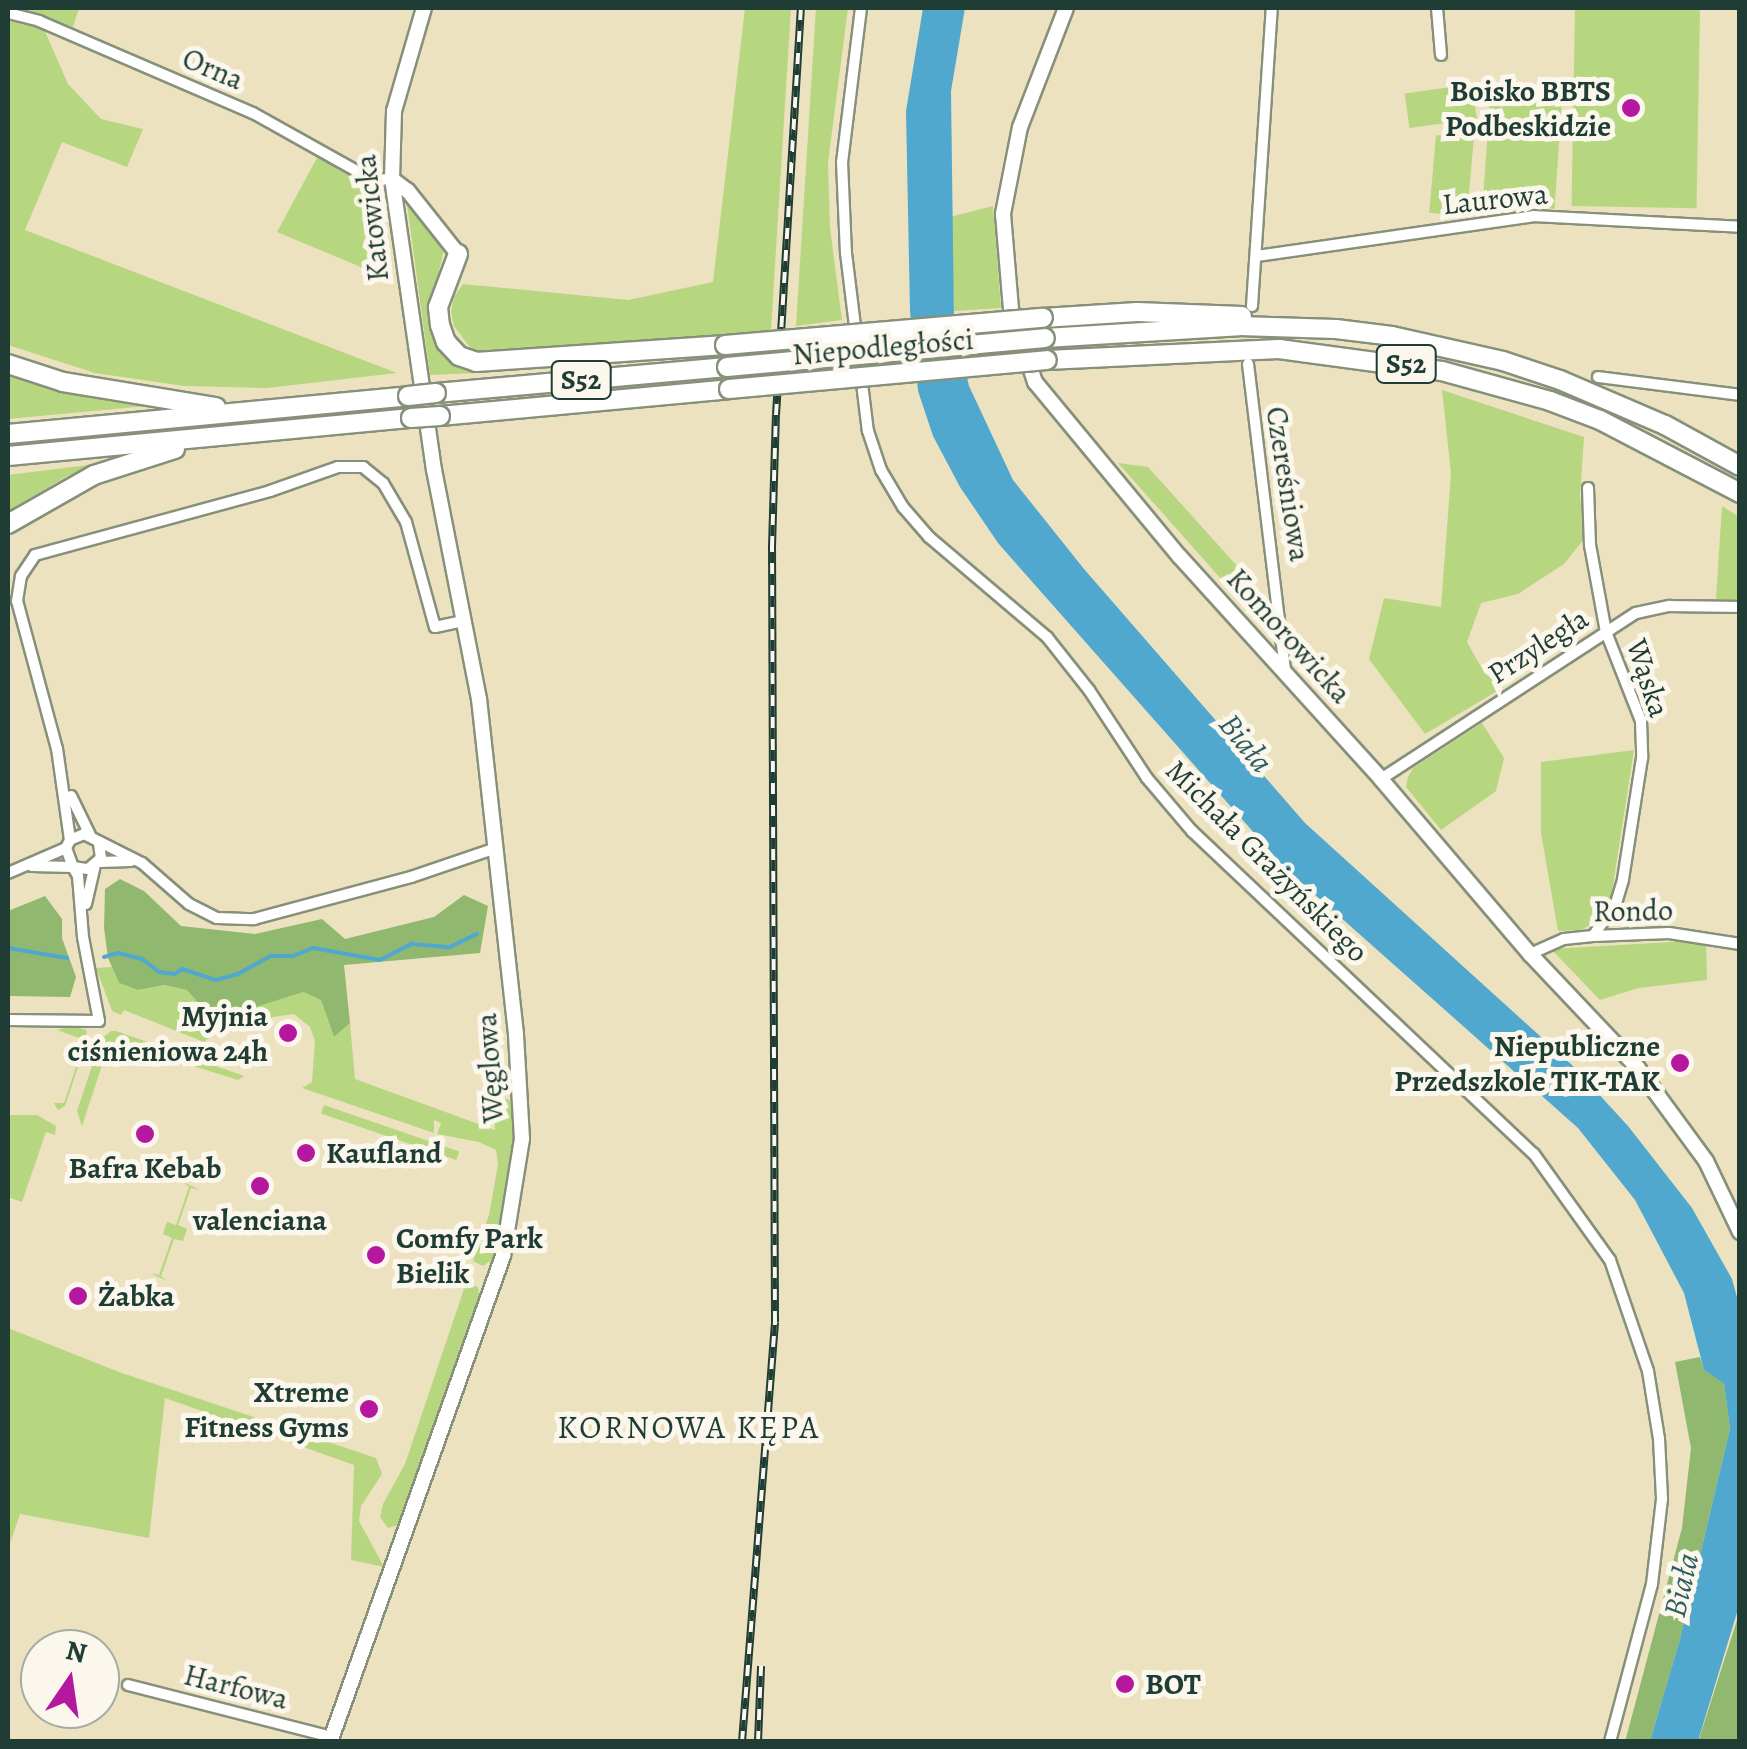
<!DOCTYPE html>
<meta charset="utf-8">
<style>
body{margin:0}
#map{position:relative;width:1747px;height:1749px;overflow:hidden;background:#ece2c0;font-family:Alegreya,serif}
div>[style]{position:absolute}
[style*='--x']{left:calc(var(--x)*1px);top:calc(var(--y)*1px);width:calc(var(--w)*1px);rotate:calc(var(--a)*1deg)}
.green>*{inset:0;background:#b6d77f;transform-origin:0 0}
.forest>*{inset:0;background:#90b86e}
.water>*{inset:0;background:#51a8ce}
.stream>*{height:4px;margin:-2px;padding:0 2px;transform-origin:2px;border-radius:2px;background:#51a8ce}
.roads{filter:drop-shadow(2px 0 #86907a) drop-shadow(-2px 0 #86907a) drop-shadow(0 2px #86907a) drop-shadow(0 -2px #86907a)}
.street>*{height:10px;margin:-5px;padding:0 5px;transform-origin:5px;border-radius:5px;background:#fff}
.secondary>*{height:14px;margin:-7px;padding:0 7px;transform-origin:7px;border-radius:7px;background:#fff}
.highway>*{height:18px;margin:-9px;padding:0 9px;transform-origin:9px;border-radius:9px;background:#fff}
.rail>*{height:8px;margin-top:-4px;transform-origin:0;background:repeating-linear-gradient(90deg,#fbf7ec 0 11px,#1f3d34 0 22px);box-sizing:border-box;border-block:2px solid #1f3d34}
.bridges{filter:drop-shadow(2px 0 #86907a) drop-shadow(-2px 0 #86907a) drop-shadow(0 2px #86907a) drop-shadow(0 -2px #86907a)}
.highway-bridge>*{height:18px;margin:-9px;padding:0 9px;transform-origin:9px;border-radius:9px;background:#fff}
.dots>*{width:28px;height:28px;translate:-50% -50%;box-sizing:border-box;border:5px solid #fbf7ec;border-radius:50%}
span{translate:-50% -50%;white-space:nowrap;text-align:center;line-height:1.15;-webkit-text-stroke:10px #fbf7ec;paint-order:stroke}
.shield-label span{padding:2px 8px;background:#fbf7ec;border:2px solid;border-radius:8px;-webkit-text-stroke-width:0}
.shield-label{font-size:28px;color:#1f3d34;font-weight:700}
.street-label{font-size:30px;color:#1f3d34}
.poi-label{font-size:30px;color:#1f3d34;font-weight:700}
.right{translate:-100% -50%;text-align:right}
.left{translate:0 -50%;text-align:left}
.water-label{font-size:32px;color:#2e5d62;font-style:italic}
.neighbourhood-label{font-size:32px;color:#1f3d34;letter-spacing:2.5px}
.frame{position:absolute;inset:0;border:10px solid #1f3d34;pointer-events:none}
.north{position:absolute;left:20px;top:1629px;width:100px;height:100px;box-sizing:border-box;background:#fbf7ec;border:2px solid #a3ada2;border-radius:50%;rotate:13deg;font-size:28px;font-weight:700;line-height:40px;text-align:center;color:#1f3d34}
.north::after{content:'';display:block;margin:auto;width:35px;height:45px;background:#b5179e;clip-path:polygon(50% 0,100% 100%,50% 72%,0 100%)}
</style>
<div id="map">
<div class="green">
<i style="clip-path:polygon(15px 8px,79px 8px,73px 27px)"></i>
<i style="clip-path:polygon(745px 8px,791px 8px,771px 330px,497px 355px,472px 350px,454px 326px,451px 312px,454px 297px,463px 284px,628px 300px,713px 282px)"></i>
<i style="clip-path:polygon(816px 8px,848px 8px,828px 163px,830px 228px,842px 320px,796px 326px)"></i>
<i style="left:1575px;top:8px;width:125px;height:198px;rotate:1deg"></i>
<i style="clip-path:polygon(8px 21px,44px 29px,68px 84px,101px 119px,143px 129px,127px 167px,62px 142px,25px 230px,397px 373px,267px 388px,184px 386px,95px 373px,8px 345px)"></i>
<i style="left:1472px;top:84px;width:35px;height:68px;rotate:82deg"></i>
<i style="left:1490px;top:99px;width:72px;height:105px;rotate:4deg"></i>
<i style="left:1436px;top:135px;width:38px;height:78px;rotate:5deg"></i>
<i style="clip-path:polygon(318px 156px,368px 185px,380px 275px,277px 232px)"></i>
<i style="clip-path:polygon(407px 204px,444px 249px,431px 307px,456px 363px,474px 373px,430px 375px)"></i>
<i style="clip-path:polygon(993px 206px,1001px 308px,954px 311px,950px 217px)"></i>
<i style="clip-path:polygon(8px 372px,108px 401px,147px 406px,8px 419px)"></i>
<i style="clip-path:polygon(1442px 390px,1584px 437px,1580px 496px,1584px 539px,1564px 564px,1518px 594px,1481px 603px,1467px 642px,1485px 674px,1504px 687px,1425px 734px,1369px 659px,1384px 598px,1441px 607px,1451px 474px)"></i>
<i style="clip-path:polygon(104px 463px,67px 476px,8px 511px,8px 475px)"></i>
<i style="clip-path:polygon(1118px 463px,1148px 467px,1274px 607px,1278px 643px)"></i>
<i style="clip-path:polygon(1722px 506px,1739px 517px,1739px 601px,1716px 599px)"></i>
<i style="clip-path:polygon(1482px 723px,1504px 758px,1496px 791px,1441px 830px,1406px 787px,1408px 777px,1413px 768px)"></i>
<i style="clip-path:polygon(1634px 750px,1611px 898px,1596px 922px,1581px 930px,1558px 931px,1541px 833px,1541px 762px)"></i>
<i style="clip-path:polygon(1706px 940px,1707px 980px,1638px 988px,1600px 1000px,1551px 949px)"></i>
<i style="clip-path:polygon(112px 967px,119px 983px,138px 990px,164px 985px,188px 990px,204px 1009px,303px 992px,321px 1000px,334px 1037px,350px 1023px,355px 1079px,495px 1130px,494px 1099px,508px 1099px,516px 1111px,515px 1156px,496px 1257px,483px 1266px,473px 1261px,489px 1215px,498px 1164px,496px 1150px,479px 1142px,437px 1134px,441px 1123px,434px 1120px,434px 1133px,302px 1088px,312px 1082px,315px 1041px,310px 1027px,294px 1014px,225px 1024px,204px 1042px,124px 1010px,121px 1015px,112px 1011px,96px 968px)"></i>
<i style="clip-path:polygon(73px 1026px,86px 1030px,87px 1040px,65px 1106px,58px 1110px,54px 1103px,64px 1103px,85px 1040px,57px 1030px)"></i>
<i style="clip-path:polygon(111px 1031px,116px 1031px,244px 1076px,238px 1080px,122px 1044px,118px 1053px,107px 1050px,82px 1126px,77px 1111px,101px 1039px)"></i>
<i style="left:324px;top:1105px;width:143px;height:9px;rotate:19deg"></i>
<i style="clip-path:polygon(8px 1115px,37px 1115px,56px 1126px,55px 1135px,46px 1132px,22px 1202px,8px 1197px)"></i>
<i style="clip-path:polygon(183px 1182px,200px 1190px,191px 1188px,178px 1225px,187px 1229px,183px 1241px,174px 1239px,161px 1276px,167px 1281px,150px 1273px,159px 1275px,172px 1238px,163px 1234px,167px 1222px,176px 1225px,189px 1187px)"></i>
<i style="clip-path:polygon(466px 1283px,478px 1287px,480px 1301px,399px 1525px,388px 1528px,380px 1517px,383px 1504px,405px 1464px)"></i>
<i style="clip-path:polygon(8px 1328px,119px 1372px,376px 1458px,382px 1474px,361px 1506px,359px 1521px,384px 1567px,351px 1560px,354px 1465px,165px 1398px,149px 1538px,20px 1514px,8px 1549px)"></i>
</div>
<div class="forest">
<i style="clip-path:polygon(120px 879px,144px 891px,181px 926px,255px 934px,322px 919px,345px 939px,434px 917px,464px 895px,488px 906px,480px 953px,344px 965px,350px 1023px,334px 1037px,321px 1000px,303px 992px,237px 1013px,204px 1009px,187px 990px,164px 985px,138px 990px,119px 983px,108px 958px,104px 928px,105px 889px)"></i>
<i style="clip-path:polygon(45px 896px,62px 919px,62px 938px,76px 977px,70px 997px,8px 996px,8px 911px)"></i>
<i style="clip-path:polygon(1700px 1357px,1704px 1370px,1724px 1382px,1730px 1429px,1680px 1639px,1650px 1741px,1625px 1742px,1682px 1528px,1691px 1448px,1675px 1362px)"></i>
<i style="clip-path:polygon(1739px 1606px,1739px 1741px,1698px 1742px,1738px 1617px)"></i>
</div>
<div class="water">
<i style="clip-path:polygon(923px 8px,965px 8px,951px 91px,954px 321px,969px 386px,1013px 480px,1084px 569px,1305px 823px,1573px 1066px,1628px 1126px,1692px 1208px,1732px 1279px,1740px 1308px,1739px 1606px,1698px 1741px,1650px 1741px,1680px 1639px,1730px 1429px,1724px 1383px,1704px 1370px,1684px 1293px,1635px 1200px,1578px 1128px,1286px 869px,998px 543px,960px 487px,933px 436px,918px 391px,910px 311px,906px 111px)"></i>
</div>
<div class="stream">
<i style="--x:8;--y:948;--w:60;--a:9.6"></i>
<i style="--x:104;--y:957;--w:15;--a:-16"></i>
<i style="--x:118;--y:953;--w:25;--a:14"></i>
<i style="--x:142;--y:959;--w:21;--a:37"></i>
<i style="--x:159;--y:972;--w:16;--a:7"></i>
<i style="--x:175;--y:974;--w:9;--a:-36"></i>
<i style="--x:182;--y:969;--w:36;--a:18"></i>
<i style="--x:216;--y:980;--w:23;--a:-15"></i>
<i style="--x:238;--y:974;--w:38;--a:-29"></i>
<i style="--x:271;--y:956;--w:22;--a:0"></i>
<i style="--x:293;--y:956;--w:22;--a:-22"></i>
<i style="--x:313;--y:948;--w:68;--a:10.2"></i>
<i style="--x:380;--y:960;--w:36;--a:-27"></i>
<i style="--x:412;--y:944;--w:38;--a:5"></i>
<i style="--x:450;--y:947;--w:30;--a:-26"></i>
</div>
<div class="roads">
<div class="street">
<i style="--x:861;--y:8;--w:155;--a:97"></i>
<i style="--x:842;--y:162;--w:91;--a:87.5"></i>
<i style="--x:846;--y:253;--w:179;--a:83"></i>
<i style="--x:868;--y:431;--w:41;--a:71.6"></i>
<i style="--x:881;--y:470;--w:43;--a:59.3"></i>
<i style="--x:903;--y:507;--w:40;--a:49"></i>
<i style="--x:929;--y:537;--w:155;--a:40.3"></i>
<i style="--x:1047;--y:637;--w:68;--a:51.6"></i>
<i style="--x:1089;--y:690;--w:105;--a:56.6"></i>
<i style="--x:1147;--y:778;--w:70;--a:49.7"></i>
<i style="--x:1192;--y:831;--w:470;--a:43.4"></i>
<i style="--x:1534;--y:1154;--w:130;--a:54.4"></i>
<i style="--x:1610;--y:1260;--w:117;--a:71.1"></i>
<i style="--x:1648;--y:1371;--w:69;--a:80.8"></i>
<i style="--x:1659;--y:1439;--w:60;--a:87.1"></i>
<i style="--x:1662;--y:1499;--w:86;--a:96.7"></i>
<i style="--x:1652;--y:1584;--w:163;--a:104.9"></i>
<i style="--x:1437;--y:8;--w:47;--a:85.1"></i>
<i style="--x:8;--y:13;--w:32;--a:14"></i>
<i style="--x:39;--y:21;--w:233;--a:23.3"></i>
<i style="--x:253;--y:113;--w:137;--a:29.2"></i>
<i style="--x:373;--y:180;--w:19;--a:-3"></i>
<i style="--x:1257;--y:256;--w:279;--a:-8.2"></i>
<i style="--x:1533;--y:216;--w:207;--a:3"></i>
<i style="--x:1252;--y:306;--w:299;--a:-86.2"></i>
<i style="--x:1248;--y:364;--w:309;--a:83.1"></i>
<i style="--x:1598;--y:377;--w:143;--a:7.2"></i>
<i style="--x:1588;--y:488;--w:57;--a:88"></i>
<i style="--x:1590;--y:545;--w:88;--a:79.6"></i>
<i style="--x:1606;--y:632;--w:96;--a:68.5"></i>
<i style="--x:1641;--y:721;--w:37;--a:88"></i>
<i style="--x:1642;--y:758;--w:123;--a:98.9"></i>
<i style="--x:1623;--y:880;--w:24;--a:107"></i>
<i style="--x:1616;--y:903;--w:40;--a:124.9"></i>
<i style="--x:1381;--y:779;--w:304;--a:-33.1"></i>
<i style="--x:1636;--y:613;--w:35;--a:-12"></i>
<i style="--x:1670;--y:606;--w:70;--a:0.8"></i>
<i style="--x:71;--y:796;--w:43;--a:64"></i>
<i style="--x:70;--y:840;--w:92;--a:-98.1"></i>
<i style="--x:57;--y:749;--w:153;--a:-105.1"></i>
<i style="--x:17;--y:601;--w:25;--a:-81"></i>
<i style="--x:21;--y:576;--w:25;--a:-56"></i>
<i style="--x:35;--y:555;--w:244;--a:-15.2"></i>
<i style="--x:270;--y:491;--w:72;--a:-19.4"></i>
<i style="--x:338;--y:467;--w:25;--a:0"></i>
<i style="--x:363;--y:467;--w:26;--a:39"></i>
<i style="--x:383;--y:483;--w:45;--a:59.5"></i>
<i style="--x:406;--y:522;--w:109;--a:74.6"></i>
<i style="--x:435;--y:627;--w:30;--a:-12"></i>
<i style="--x:66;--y:848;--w:20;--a:70"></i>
<i style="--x:73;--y:867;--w:15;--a:8"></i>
<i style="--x:88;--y:869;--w:17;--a:-40"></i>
<i style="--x:101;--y:858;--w:15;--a:-98"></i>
<i style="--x:99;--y:862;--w:32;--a:-2"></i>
<i style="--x:8;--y:873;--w:63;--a:-23.3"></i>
<i style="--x:66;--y:848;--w:9;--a:-63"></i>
<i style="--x:70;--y:840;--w:15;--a:-23"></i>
<i style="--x:84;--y:834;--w:65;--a:26.6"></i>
<i style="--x:142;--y:863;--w:62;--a:41.1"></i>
<i style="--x:189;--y:904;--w:31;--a:27"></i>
<i style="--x:217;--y:918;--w:37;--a:2"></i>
<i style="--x:254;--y:919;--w:163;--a:-15"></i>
<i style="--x:411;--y:877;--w:90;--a:-18.8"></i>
<i style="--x:86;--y:904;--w:39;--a:-77"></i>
<i style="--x:1530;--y:954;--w:37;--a:-24"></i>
<i style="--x:1564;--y:939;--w:29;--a:-6"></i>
<i style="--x:1593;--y:936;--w:76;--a:-2.3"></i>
<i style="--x:1669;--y:933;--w:72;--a:8.8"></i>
<i style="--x:8;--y:1020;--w:91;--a:0.6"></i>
<i style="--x:99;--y:1021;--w:86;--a:-100.8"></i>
<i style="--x:83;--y:937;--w:61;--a:-94.7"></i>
<i style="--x:78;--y:876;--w:10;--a:-119"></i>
<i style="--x:73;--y:867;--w:41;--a:-178.6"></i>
<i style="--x:128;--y:1685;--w:211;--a:14.3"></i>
</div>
<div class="secondary">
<i style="--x:1066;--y:8;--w:128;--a:111.1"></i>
<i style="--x:1020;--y:127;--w:89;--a:101.1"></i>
<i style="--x:1003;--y:214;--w:95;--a:85.2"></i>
<i style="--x:1011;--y:309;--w:77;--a:71.8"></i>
<i style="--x:1035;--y:382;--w:227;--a:50.4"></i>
<i style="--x:1180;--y:557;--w:299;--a:47.8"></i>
<i style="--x:1381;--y:779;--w:230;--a:49.6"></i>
<i style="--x:1530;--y:954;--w:156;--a:46.6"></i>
<i style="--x:1637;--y:1067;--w:117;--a:53.7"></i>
<i style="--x:1706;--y:1161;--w:79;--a:64.4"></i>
<i style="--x:392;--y:179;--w:20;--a:37"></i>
<i style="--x:408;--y:191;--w:80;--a:51.6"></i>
<i style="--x:330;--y:1742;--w:516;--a:-70.41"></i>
<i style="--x:503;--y:1256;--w:119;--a:-80.8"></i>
<i style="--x:522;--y:1139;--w:105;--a:-93.3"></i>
<i style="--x:516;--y:1034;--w:337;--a:-96.3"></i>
<i style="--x:479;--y:699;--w:233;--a:-101.1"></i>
<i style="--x:434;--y:470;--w:294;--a:-98.2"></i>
<i style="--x:392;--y:179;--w:68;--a:-88.3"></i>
<i style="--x:394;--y:111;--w:107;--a:-73.8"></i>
</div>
<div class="highway">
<i style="--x:458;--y:254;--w:57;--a:110.7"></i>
<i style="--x:438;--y:307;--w:18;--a:84"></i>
<i style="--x:440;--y:325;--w:18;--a:71"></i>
<i style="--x:446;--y:342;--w:19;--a:47"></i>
<i style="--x:459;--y:356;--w:18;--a:19"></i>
<i style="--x:476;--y:362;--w:250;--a:-3.9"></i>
<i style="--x:1043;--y:318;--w:94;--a:-3.7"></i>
<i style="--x:1137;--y:312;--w:105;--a:2.2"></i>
<i style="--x:1045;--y:338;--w:194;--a:-3.5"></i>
<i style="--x:1239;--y:326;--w:97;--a:1.8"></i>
<i style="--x:1336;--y:329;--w:56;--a:7.1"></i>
<i style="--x:1392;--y:336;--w:114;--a:12.7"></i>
<i style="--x:1503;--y:361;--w:60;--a:18.4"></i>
<i style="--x:1560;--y:380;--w:114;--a:23.2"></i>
<i style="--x:1665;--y:425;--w:85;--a:28.7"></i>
<i style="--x:1047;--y:360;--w:232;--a:-2.7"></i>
<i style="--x:1279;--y:349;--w:164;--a:7.7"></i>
<i style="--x:1442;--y:371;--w:112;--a:15.5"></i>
<i style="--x:1550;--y:401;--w:53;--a:20.8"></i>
<i style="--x:1600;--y:420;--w:158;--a:27.5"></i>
<i style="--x:8;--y:364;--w:58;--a:18.1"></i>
<i style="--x:63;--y:382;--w:155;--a:9.3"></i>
<i style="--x:436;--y:393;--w:292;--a:-5.1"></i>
<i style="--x:440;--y:416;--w:290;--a:-5.3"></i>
<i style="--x:8;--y:434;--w:402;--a:-5.4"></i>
<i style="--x:8;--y:456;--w:405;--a:-5.4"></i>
<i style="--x:8;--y:524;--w:99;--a:-29.7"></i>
<i style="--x:94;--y:475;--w:85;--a:-17.8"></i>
</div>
</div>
<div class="rail">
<i style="--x:742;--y:1742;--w:421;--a:-85.5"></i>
<i style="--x:775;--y:1322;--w:775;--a:-90.22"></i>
<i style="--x:772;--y:547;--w:132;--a:-88.3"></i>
<i style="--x:776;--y:415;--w:408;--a:-86.5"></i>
<i style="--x:758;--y:1742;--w:76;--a:-87.7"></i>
</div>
<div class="bridges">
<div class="highway-bridge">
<i style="--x:725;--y:345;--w:319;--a:-4.9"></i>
<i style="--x:727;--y:367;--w:319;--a:-5.2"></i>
<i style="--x:729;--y:389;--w:319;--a:-5.2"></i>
<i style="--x:408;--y:396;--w:28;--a:-6"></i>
<i style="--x:411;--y:418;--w:29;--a:-4"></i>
</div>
</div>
<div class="dots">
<i style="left:1631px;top:108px;background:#b5179e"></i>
<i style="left:288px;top:1033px;background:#b5179e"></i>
<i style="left:1680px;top:1063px;background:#b5179e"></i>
<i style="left:145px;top:1134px;background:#b5179e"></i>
<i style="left:306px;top:1153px;background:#b5179e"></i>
<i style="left:260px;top:1186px;background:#b5179e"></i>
<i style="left:376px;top:1255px;background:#b5179e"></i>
<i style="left:78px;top:1296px;background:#b5179e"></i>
<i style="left:369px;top:1409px;background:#b5179e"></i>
<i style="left:1125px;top:1684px;background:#b5179e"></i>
</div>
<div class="shield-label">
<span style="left:1406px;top:364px">S52</span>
<span style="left:581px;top:380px">S52</span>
</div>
<div class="street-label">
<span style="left:213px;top:69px;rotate:23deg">Orna</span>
<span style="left:1495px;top:199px;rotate:-6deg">Laurowa</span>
<span style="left:372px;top:218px;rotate:-96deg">Katowicka</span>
<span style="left:883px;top:347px;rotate:-5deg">Niepodległości</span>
<span style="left:1288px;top:484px;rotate:81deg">Czereśniowa</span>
<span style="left:1289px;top:636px;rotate:48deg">Komorowicka</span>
<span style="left:1538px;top:646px;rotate:-33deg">Przyległa</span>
<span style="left:1648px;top:678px;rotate:72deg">Wąska</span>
<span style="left:1267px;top:861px;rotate:45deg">Michała Grażyńskiego</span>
<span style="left:1633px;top:911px;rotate:-1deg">Rondo</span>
<span style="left:490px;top:1068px;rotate:-94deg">Węglowa</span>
<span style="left:236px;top:1687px;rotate:14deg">Harfowa</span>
</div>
<div class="poi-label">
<span class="right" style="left:1611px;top:108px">Boisko BBTS<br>Podbeskidzie</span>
<span class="right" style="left:268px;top:1033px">Myjnia<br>ciśnieniowa 24h</span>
<span class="right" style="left:1660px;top:1063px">Niepubliczne<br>Przedszkole TIK-TAK</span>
<span class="left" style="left:326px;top:1153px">Kaufland</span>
<span style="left:145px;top:1168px">Bafra Kebab</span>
<span style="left:260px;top:1220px">valenciana</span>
<span class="left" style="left:396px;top:1255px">Comfy Park<br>Bielik</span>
<span class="left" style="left:98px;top:1296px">Żabka</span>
<span class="right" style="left:349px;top:1409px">Xtreme<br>Fitness Gyms</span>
<span class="left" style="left:1145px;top:1684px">BOT</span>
</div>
<div class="water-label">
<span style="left:1246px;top:743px;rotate:51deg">Biała</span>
<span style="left:1681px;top:1585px;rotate:-77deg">Biała</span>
</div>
<div class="neighbourhood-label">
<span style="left:689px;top:1427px">KORNOWA KĘPA</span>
</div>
<div class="frame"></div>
<div class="north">N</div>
</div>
